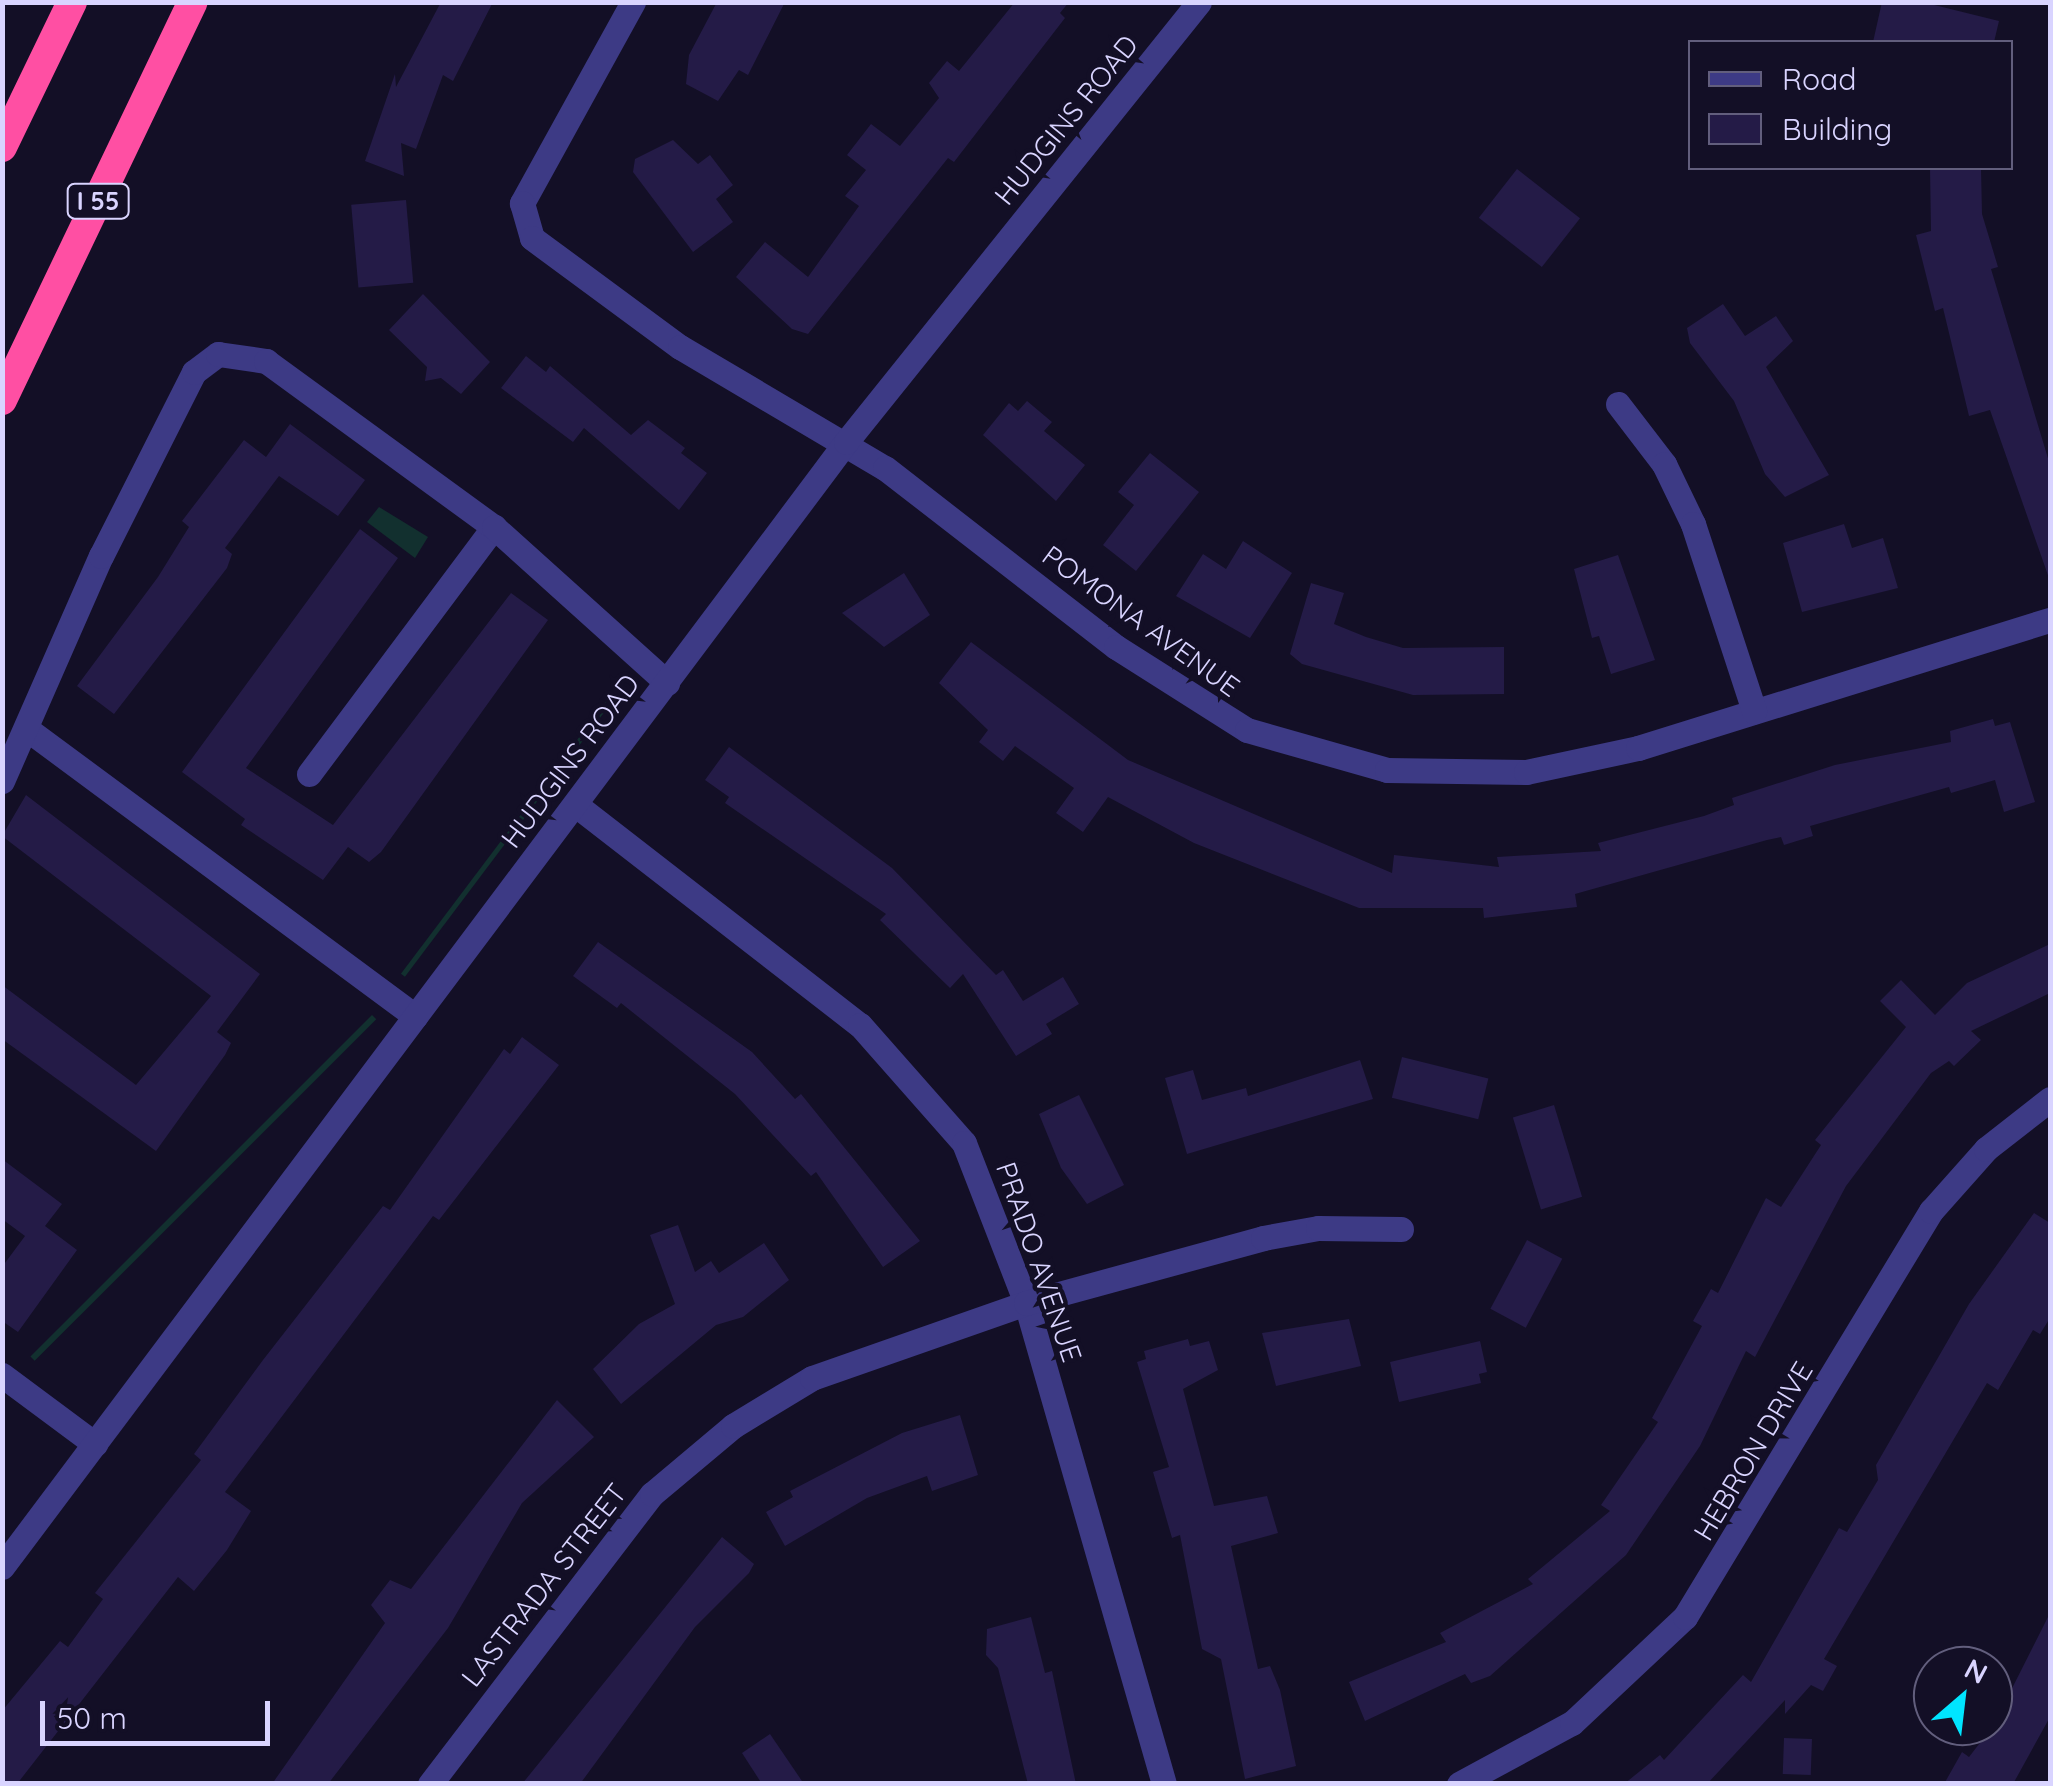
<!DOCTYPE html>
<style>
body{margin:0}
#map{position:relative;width:2053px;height:1786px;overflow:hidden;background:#130f26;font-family:Quicksand,sans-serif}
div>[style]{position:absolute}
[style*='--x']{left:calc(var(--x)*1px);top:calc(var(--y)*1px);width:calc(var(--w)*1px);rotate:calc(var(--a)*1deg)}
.green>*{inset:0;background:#12302f;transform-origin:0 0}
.building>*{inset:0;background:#241b47;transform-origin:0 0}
.minor>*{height:25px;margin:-12.5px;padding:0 12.5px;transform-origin:12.5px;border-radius:12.5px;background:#3d3a85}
.highway>*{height:30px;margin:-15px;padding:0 15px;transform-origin:15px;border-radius:15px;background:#ff4fa3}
span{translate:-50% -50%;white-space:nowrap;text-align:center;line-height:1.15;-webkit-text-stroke:9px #130f26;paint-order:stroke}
.shield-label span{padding:2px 8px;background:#130f26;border:2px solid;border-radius:8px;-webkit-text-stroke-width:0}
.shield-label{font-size:25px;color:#d9d4ff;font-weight:700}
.street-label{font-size:28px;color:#d9d4ff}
.frame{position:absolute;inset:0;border:5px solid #d9d4ff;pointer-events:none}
.legend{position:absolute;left:1688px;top:40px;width:325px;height:130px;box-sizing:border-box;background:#130f26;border:2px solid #625e7d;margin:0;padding:12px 18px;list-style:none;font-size:30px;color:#d9d4ff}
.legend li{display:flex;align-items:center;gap:20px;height:50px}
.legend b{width:50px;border:2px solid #625e7d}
.north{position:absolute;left:1913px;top:1646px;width:100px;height:100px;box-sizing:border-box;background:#130f26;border:2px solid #625e7d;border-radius:50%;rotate:28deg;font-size:28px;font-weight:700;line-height:40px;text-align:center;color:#d9d4ff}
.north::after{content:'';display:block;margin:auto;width:35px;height:45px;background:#00e5ff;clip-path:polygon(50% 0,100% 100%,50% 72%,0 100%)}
.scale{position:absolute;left:40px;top:1701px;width:230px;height:45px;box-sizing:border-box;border:5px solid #d9d4ff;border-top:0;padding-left:12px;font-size:30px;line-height:35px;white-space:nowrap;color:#d9d4ff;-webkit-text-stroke:8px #130f26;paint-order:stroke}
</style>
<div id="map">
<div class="green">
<i style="clip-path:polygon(379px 507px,428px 537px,415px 558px,367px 522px)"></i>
<i style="left:620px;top:683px;width:5px;height:364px;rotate:37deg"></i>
<i style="left:372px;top:1015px;width:6px;height:483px;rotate:45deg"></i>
</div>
<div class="building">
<i style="clip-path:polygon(441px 2px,493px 2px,453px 81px,443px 75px,416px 149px,401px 143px,404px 176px,365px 161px,395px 74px,396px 87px)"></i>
<i style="clip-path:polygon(717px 2px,785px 2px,748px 75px,739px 70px,718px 101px,686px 84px,689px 55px)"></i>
<i style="clip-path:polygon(1015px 2px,1069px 2px,1060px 13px,1065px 18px,954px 162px,948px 158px,808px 334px,792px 329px,736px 277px,765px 242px,808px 277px,859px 206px,845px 196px,866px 170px,847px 155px,871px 124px,900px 146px,939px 98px,929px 83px,947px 61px,959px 71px)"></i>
<i style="clip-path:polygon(1882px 2px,1922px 2px,1999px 21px,1994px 42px,1873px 42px)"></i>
<i style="clip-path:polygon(673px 140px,698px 164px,710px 155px,733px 185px,716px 199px,733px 222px,693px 252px,633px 172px,635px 159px)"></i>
<i style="clip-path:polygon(1930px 168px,1981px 168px,1982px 214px,1998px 267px,1991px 269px,2050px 465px,2050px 581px,1990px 410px,1969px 416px,1943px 308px,1935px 311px,1916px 235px,1931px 231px)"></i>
<i style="left:1517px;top:169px;width:80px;height:62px;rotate:38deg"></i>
<i style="left:406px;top:200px;width:83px;height:55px;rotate:85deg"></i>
<i style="clip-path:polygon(423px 294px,490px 362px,461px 394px,441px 378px,425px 381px,427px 367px,389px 330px)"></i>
<i style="clip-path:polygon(1723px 304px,1745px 336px,1776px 316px,1793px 341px,1766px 367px,1829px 475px,1785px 497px,1765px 474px,1734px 401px,1690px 343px,1687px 328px)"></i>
<i style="clip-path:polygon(526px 356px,546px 372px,550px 366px,631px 435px,648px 420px,685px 448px,681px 453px,707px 473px,679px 510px,584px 428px,573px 442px,501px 388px)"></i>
<i style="clip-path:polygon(1027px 401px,1052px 422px,1044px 431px,1085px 465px,1056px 501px,983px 435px,1009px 403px,1018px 411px)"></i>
<i style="clip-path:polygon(290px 424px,365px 480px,338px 516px,279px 476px,225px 548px,232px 554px,227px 568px,114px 714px,77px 686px,158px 577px,189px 527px,182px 521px,244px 440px,266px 457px)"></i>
<i style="clip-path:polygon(1150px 453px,1199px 492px,1136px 571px,1103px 545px,1134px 505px,1118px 492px)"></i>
<i style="clip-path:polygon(1844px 524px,1852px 548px,1883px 538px,1898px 588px,1802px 612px,1783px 543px)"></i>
<i style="clip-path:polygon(360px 529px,398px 558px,246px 768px,333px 825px,511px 593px,548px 620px,381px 852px,369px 862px,348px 847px,323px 880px,241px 825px,245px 819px,182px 772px)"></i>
<i style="clip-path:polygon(1243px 541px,1292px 573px,1250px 638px,1176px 596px,1203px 554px,1226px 569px)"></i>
<i style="clip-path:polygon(1618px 555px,1655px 660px,1611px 674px,1599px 636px,1592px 638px,1574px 569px)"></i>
<i style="clip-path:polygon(904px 573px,930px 615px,884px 647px,842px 613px)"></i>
<i style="clip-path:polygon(1311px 583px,1344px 593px,1334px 624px,1366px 637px,1403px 648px,1504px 647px,1504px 694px,1413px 695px,1302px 664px,1290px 654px)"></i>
<i style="clip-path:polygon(971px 642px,1128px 760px,1392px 873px,1394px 855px,1499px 867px,1497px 857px,1601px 851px,1598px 843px,1704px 816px,1734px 805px,1732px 798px,1835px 765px,1951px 742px,1950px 731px,1993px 719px,1995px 726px,2010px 722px,2035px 802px,2004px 812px,1995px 780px,1951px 793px,1949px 787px,1810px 826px,1813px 836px,1784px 845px,1781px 837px,1767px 840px,1575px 894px,1577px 907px,1484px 918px,1483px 908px,1359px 908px,1194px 843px,1108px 797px,1083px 832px,1056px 813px,1074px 788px,1015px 746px,1003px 761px,979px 742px,988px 730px,939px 683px)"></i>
<i style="clip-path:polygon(729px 747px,892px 868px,996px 975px,1003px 970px,1023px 1001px,1063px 977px,1079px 1004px,1046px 1024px,1052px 1034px,1016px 1056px,963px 974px,950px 988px,880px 920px,886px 914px,725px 803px,729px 797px,705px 780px)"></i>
<i style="clip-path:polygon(26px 795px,260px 974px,217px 1032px,231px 1043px,225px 1055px,156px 1151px,2px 1039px,2px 985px,136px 1085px,211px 996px,2px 836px)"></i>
<i style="clip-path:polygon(598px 942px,752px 1052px,795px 1099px,801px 1094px,920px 1241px,883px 1267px,816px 1172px,811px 1176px,735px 1094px,621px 1003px,617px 1008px,573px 976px)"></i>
<i style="clip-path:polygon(2050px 944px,2050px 993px,1971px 1031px,1981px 1040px,1954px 1066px,1949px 1061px,1931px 1073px,1846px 1186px,1755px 1357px,1746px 1351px,1700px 1446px,1626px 1555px,1490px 1676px,1471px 1683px,1465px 1674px,1365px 1721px,1349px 1682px,1446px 1642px,1440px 1633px,1533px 1584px,1528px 1579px,1610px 1511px,1601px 1505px,1658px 1422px,1652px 1418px,1702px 1326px,1693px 1321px,1711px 1289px,1718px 1293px,1766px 1198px,1781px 1207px,1821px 1145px,1815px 1140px,1906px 1027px,1880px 1001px,1901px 980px,1935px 1015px,1967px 983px)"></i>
<i style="clip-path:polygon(522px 1037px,559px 1065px,439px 1220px,433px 1216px,225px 1492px,251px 1511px,227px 1550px,194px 1591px,178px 1577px,17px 1784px,2px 1784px,2px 1711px,60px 1641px,68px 1647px,103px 1599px,95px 1593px,201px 1460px,194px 1454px,263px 1360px,383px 1206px,390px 1210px,504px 1049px,510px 1054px)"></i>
<i style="left:1402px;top:1057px;width:89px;height:42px;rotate:14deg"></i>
<i style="clip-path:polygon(1360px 1060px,1373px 1099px,1187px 1154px,1165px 1078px,1193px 1070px,1202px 1100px,1246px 1088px,1248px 1096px)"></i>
<i style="clip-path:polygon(1079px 1095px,1124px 1185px,1087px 1204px,1061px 1168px,1039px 1114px)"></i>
<i style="left:1554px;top:1105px;width:96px;height:43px;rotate:73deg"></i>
<i style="clip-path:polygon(2px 1159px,62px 1204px,45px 1226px,77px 1250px,18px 1332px,2px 1321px,2px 1267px,25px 1236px,2px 1219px)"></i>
<i style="clip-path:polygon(2034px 1213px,2050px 1223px,2050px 1318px,2040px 1334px,2033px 1330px,1998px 1390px,1987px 1383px,1824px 1659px,1837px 1666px,1823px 1691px,1811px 1685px,1785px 1714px,1785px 1700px,1707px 1784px,1624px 1784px,1660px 1755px,1664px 1760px,1743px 1675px,1751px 1682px,1839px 1528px,1847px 1532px,1878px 1480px,1876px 1465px,1969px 1304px)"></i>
<i style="clip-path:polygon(678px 1225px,695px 1272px,711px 1261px,719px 1273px,764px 1243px,789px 1280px,743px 1317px,716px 1325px,621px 1404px,593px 1369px,639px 1324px,675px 1304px,650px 1235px)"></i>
<i style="left:1527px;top:1240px;width:40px;height:78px;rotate:28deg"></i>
<i style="clip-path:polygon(1349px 1319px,1361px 1366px,1276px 1386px,1262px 1333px)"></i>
<i style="clip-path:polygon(1188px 1339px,1190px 1346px,1209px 1341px,1218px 1370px,1183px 1389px,1214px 1506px,1267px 1496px,1278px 1533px,1231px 1546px,1258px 1669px,1270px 1666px,1280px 1690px,1296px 1766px,1245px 1779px,1221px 1659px,1202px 1649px,1180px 1535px,1172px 1538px,1153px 1472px,1169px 1467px,1137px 1362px,1146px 1359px,1144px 1351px)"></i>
<i style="clip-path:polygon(1480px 1341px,1487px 1372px,1479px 1374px,1481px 1383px,1399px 1402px,1390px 1362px)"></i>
<i style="clip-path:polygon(557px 1400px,594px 1437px,522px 1503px,448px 1628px,328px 1784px,272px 1784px,385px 1623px,371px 1605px,390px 1580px,411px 1589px)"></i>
<i style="clip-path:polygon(960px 1415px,978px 1475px,932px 1491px,927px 1476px,867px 1498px,785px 1546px,766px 1512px,793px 1497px,790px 1491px,902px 1433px)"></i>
<i style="clip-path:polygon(722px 1537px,754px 1564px,749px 1573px,695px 1627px,580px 1784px,522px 1784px)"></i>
<i style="clip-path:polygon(2050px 1613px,2050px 1717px,2013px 1784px,1944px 1784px,1962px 1752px,1969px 1757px,1993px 1726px)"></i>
<i style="clip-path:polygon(1031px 1617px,1045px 1673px,1052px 1671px,1076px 1784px,1028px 1784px,998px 1668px,986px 1655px,987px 1629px)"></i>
<i style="clip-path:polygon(770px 1734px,804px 1784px,762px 1784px,742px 1753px)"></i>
<i style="left:1784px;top:1738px;width:28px;height:36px;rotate:2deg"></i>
</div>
<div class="minor">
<i style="--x:633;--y:2;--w:230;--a:118.9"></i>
<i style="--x:522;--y:203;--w:36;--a:74"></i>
<i style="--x:532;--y:238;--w:184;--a:36.4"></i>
<i style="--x:680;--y:347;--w:238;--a:30.6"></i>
<i style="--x:885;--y:468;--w:292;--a:37.8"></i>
<i style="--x:1116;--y:647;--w:155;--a:32.4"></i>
<i style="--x:1247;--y:730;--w:146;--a:15.9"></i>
<i style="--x:1387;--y:770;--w:139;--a:0.8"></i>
<i style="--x:1526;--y:772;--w:115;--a:-12.1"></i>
<i style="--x:1638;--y:748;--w:431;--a:-17.3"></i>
<i style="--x:1618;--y:404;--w:76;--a:52.5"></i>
<i style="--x:1664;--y:464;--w:67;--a:64.2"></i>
<i style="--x:1693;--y:524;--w:197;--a:71.9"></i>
<i style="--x:27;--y:729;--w:483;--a:36.5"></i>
<i style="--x:309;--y:774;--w:309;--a:-53.2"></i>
<i style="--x:2;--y:781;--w:246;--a:-66.3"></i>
<i style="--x:101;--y:556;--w:206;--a:-63.2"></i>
<i style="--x:194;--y:372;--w:30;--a:-37"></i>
<i style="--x:218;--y:354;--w:49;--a:8.3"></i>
<i style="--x:266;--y:361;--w:282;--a:36.1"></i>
<i style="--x:494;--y:527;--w:233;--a:42"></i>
<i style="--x:576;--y:805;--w:359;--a:37.8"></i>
<i style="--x:860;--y:1025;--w:157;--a:48.6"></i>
<i style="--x:964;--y:1143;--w:172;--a:68.8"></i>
<i style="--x:1026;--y:1303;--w:500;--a:73.99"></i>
<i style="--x:2;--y:1375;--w:116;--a:36.6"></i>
<i style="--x:2;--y:1567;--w:1406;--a:-53.12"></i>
<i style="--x:846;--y:442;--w:564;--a:-51.26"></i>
<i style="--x:430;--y:1784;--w:365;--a:-52.6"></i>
<i style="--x:652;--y:1494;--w:106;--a:-40"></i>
<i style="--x:733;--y:1426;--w:92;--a:-31.3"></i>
<i style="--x:812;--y:1378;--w:227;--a:-19.3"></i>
<i style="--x:1026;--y:1303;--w:246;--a:-15.3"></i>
<i style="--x:1263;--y:1238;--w:56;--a:-10.3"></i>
<i style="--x:1318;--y:1228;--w:83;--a:0.7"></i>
<i style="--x:1459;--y:1784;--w:128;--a:-28.4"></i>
<i style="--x:1572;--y:1723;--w:155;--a:-43.2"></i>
<i style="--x:1685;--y:1617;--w:475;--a:-58.8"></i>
<i style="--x:1931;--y:1211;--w:83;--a:-48.4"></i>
<i style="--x:1986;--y:1149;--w:81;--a:-38"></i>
</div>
<div class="highway">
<i style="--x:2;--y:147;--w:161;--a:-64.2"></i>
<i style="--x:2;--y:400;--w:441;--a:-64.4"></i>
</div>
<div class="shield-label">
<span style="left:98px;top:201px">I 55</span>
</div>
<div class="street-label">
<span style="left:1066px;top:120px;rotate:-51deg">HUDGINS ROAD</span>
<span style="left:1141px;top:621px;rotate:36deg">POMONA AVENUE</span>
<span style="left:570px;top:761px;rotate:-53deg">HUDGINS ROAD</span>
<span style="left:1039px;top:1262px;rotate:71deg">PRADO AVENUE</span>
<span style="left:1753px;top:1451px;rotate:-59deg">HEBRON DRIVE</span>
<span style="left:544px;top:1585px;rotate:-52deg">LASTRADA STREET</span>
</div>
<div class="frame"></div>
<ul class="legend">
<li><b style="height:12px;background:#3d3a85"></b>Road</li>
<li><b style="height:28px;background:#241b47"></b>Building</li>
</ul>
<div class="north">N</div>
<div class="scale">50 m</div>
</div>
